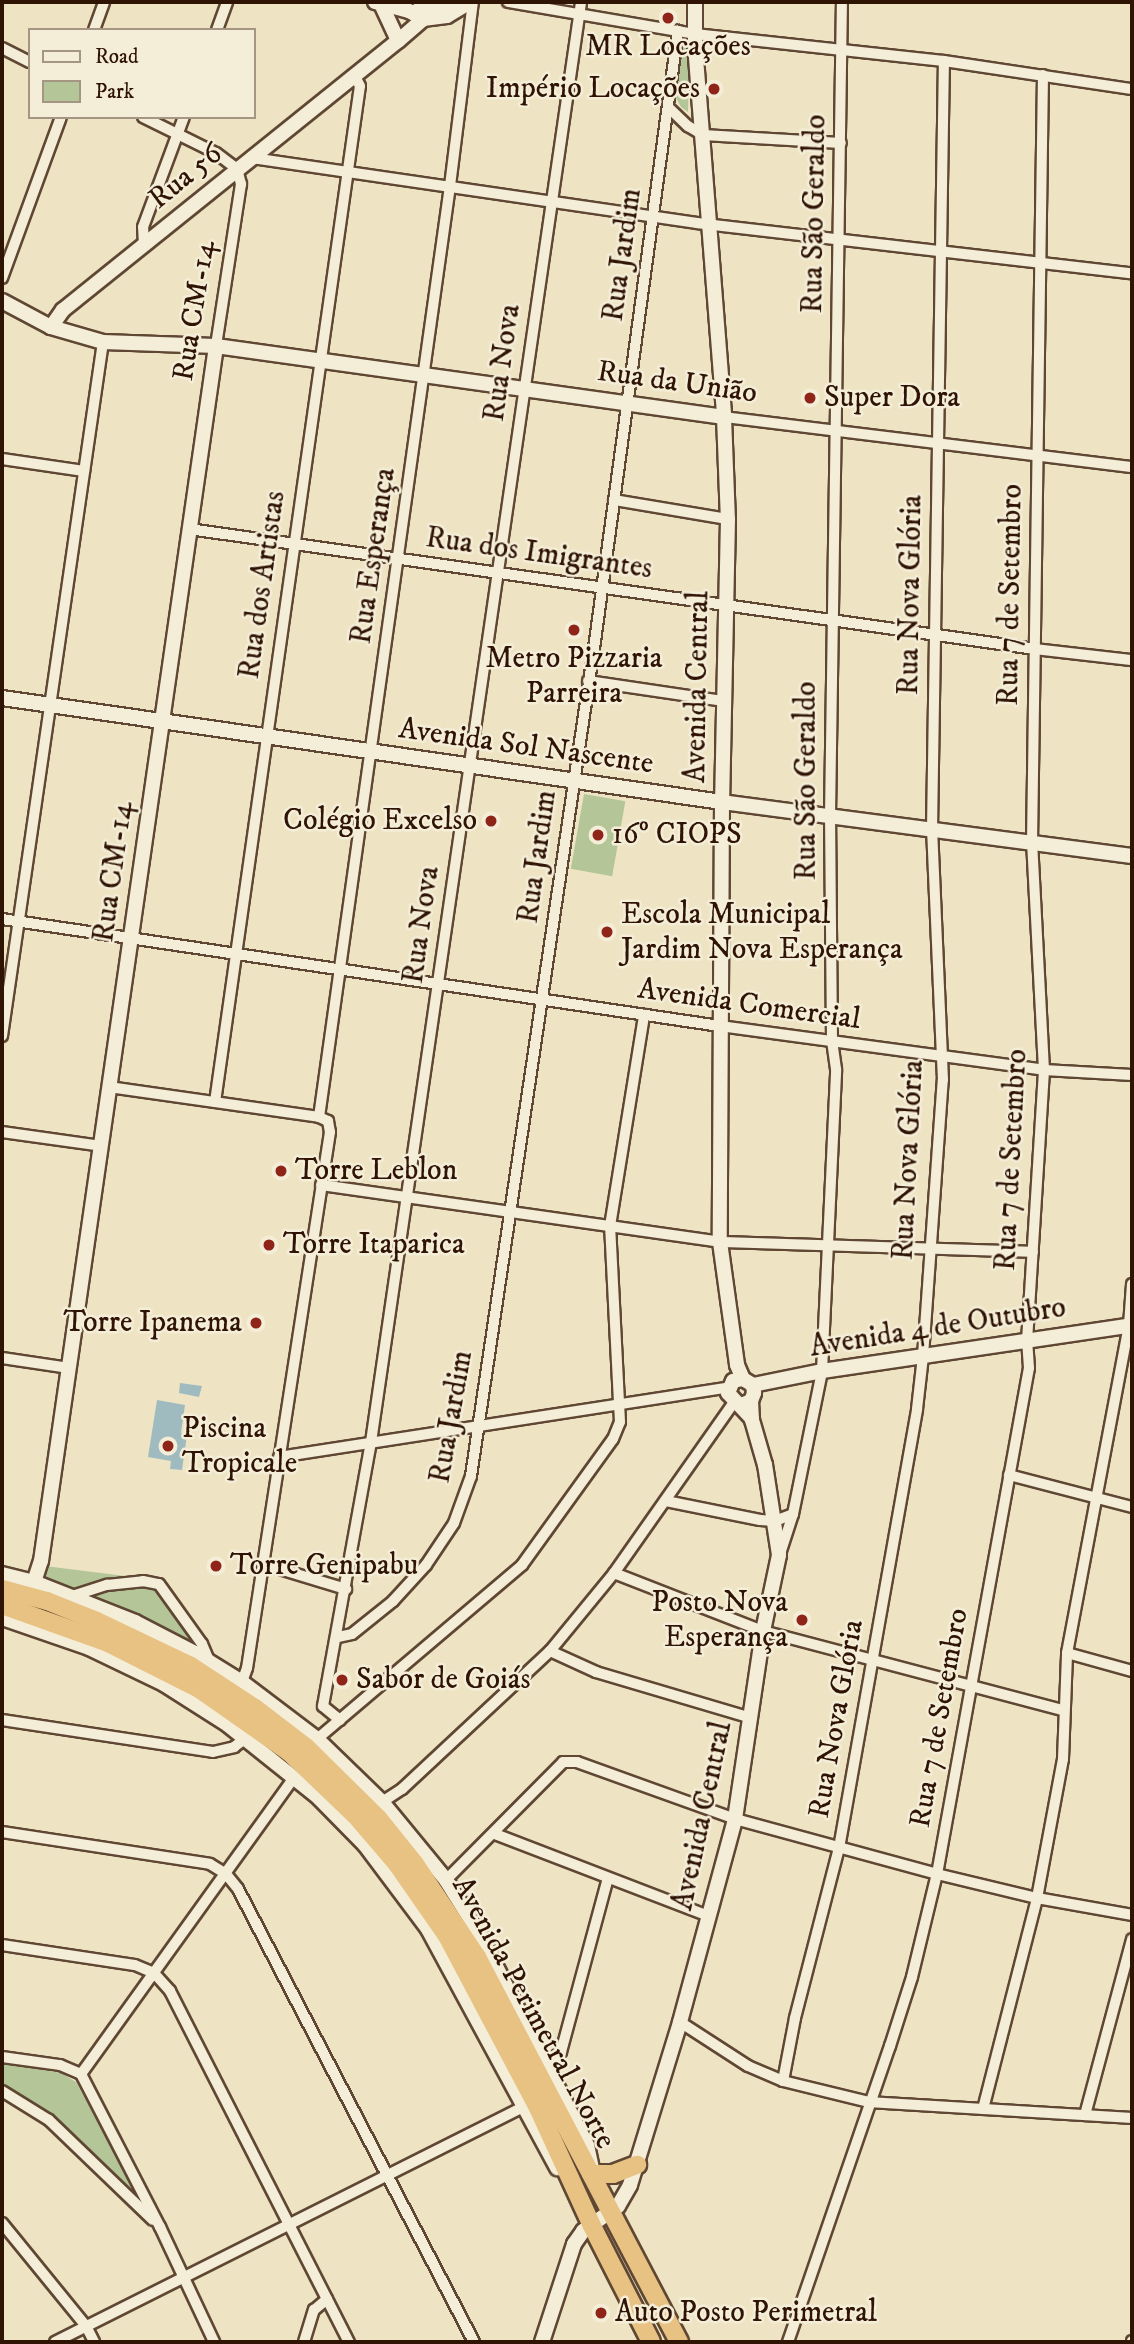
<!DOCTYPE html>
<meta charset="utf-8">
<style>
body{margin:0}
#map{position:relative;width:1134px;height:2344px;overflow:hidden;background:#eee4c3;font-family:"IM FELL DW Pica",serif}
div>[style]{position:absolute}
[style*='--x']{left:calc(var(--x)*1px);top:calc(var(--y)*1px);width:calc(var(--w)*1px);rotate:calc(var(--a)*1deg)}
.green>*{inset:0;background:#b4c598;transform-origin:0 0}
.water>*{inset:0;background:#9fbbbf}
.roads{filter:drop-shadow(2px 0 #5f4733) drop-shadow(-2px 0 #5f4733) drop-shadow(0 2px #5f4733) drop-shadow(0 -2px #5f4733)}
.minor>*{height:10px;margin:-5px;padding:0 5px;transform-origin:5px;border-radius:5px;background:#f4edd8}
.tertiary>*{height:14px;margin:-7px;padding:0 7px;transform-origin:7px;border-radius:7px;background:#f4edd8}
.trunk>*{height:18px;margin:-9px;padding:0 9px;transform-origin:9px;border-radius:9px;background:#e7c282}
.dots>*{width:19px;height:19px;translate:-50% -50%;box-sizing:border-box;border:4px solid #f4edd8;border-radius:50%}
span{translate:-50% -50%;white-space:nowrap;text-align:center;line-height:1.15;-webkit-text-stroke:5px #f4edd8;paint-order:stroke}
.poi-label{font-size:30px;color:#2f1303}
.right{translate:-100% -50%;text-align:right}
.left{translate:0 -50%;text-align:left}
.street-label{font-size:30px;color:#2f1303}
.frame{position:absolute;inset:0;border:4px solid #2f1303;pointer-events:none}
.legend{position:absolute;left:28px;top:28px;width:228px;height:91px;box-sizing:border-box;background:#f4edd8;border:2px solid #a59683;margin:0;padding:9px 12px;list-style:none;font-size:21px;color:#2f1303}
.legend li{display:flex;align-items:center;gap:14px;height:35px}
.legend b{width:35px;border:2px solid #a59683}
</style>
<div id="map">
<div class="green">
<i style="clip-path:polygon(682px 39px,690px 41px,688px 112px,681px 107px,674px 94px)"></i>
<i style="left:584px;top:794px;width:42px;height:76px;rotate:10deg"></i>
<i style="clip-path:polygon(45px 1566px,133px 1577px,159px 1584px,210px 1663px,34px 1582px)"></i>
<i style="clip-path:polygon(2px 2063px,61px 2073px,76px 2082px,142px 2202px,102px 2164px,2px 2087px)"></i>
</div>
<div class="water">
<i style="clip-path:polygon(180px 1383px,202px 1386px,199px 1397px,179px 1393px)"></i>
<i style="clip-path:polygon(157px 1400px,185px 1405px,181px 1433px,187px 1435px,182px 1470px,170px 1469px,171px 1461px,148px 1457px)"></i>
</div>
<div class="roads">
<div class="minor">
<i style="--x:508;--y:2;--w:190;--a:9.7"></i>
<i style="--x:695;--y:34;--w:250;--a:6.2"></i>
<i style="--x:944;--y:61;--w:190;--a:8.5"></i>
<i style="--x:94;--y:30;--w:30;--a:-70"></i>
<i style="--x:217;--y:30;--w:30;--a:-70"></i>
<i style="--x:2;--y:48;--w:31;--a:27"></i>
<i style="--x:668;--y:107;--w:28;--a:44"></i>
<i style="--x:688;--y:126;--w:17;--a:31"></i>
<i style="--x:703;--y:135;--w:138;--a:3.3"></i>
<i style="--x:143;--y:117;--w:81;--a:26.3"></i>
<i style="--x:216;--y:153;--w:26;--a:37"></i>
<i style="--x:237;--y:169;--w:16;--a:75"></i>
<i style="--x:241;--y:184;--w:164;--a:98.8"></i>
<i style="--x:252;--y:158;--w:450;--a:8.3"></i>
<i style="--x:697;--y:223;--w:438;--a:6.6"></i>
<i style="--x:144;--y:245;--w:18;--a:-93"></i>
<i style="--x:143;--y:227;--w:117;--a:-69.6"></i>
<i style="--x:2;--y:278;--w:171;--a:-69.9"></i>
<i style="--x:724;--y:417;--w:411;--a:7"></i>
<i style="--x:2;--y:459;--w:83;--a:8.3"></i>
<i style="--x:614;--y:500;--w:116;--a:9.5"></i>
<i style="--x:189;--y:529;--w:854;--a:8.07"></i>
<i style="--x:1035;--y:649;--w:98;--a:6.5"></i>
<i style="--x:588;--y:681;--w:136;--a:8.4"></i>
<i style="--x:2;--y:919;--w:726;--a:8.48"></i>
<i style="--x:720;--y:1026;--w:327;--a:7.7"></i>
<i style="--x:1044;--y:1070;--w:88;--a:3.3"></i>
<i style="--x:2;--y:1036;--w:701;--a:-81.72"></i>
<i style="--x:109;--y:1087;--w:212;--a:8.1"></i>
<i style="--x:319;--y:1117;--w:10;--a:24"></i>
<i style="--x:328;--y:1121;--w:11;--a:80"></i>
<i style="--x:330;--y:1132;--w:542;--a:98.8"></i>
<i style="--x:247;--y:1668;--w:15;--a:110"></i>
<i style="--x:215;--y:1102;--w:1026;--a:-81.88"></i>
<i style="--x:360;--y:86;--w:11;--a:-117"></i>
<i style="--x:319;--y:1117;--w:940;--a:-81.99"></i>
<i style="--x:450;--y:186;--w:185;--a:-82.9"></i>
<i style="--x:2;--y:1132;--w:100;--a:8"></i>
<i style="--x:321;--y:1185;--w:403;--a:8.1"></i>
<i style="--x:720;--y:1242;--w:313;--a:1.8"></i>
<i style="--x:2;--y:1358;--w:68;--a:8.5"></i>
<i style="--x:279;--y:1457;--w:455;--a:-8.8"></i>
<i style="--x:1009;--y:1475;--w:127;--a:14.6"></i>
<i style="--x:666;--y:1501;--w:96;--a:11.4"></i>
<i style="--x:760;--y:1520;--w:15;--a:4"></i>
<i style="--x:775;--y:1521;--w:19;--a:-21"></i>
<i style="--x:780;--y:1554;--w:42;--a:-72"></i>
<i style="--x:793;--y:1514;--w:146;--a:-78.5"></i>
<i style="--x:822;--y:1371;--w:302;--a:-87.3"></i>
<i style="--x:836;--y:1069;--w:28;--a:-98"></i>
<i style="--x:832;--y:1041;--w:225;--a:-90.5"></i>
<i style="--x:830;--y:816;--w:814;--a:-89.16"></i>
<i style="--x:263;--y:1564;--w:87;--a:16.8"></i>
<i style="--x:614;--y:1573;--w:160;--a:21.3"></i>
<i style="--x:763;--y:1631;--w:310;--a:14.8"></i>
<i style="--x:69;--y:1597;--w:40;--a:-18"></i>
<i style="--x:107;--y:1585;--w:36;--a:-6"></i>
<i style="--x:143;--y:1581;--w:16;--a:11"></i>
<i style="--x:159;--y:1584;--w:74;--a:54.4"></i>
<i style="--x:202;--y:1644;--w:21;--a:67"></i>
<i style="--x:338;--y:1637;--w:14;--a:-12"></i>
<i style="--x:352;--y:1634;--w:53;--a:-38.8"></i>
<i style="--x:393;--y:1601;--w:49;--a:-47.5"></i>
<i style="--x:426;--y:1565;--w:50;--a:-56.3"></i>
<i style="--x:454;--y:1523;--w:50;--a:-70.1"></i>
<i style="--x:471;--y:1476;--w:844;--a:-81.55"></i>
<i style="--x:595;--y:641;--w:616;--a:-82.25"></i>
<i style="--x:550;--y:1651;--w:51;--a:24.5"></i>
<i style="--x:596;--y:1672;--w:162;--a:16.5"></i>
<i style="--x:1067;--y:1653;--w:67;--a:15.5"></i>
<i style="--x:2;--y:1720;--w:213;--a:8.6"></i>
<i style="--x:213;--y:1752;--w:22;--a:-13"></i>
<i style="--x:234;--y:1747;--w:15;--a:-37"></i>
<i style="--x:340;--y:1720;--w:22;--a:-141"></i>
<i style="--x:323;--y:1706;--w:268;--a:-79.7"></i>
<i style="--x:371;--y:1442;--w:1455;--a:-81.7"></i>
<i style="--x:317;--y:1739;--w:269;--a:-40.3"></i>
<i style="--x:522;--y:1565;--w:155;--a:-54.2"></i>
<i style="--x:613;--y:1439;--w:18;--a:-68"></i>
<i style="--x:620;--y:1422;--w:196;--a:-92.9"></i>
<i style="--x:610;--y:1226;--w:214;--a:-80.8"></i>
<i style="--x:382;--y:1802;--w:24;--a:-33"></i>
<i style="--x:402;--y:1789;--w:202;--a:-43"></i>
<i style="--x:550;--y:1651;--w:101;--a:-50.6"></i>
<i style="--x:614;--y:1573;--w:209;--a:-54.9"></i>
<i style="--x:2;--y:1832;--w:210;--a:8.7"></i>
<i style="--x:210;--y:1864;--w:19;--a:32"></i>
<i style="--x:226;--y:1874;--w:19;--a:51"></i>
<i style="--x:238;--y:1889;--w:511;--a:62.48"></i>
<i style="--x:495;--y:1834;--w:229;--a:21"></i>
<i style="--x:446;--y:1880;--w:166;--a:-45.2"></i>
<i style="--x:563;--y:1762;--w:14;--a:0"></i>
<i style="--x:577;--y:1762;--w:168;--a:19.8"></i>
<i style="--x:735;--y:1819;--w:209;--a:15.2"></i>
<i style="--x:937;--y:1874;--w:103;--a:13.5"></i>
<i style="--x:1037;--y:1898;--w:97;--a:10.1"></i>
<i style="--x:2;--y:1945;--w:134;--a:8.6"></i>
<i style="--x:135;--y:1965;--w:21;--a:23"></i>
<i style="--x:154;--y:1973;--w:24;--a:48"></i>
<i style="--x:170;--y:1991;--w:394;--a:63"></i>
<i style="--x:680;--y:2022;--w:81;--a:32.9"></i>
<i style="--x:748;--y:2066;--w:38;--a:23"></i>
<i style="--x:783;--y:2081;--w:89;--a:13.7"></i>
<i style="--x:869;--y:2102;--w:263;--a:3.5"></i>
<i style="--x:2;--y:2057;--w:59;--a:7.9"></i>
<i style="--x:60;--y:2065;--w:23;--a:23"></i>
<i style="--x:81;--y:2074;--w:172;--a:62.7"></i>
<i style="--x:160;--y:2227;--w:127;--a:64.8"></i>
<i style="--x:547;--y:2063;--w:18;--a:-38"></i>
<i style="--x:561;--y:2052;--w:180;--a:-74.9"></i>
<i style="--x:81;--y:2074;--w:367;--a:-54.3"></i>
<i style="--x:783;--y:2081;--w:64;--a:-79.2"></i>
<i style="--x:795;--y:2018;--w:176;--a:-75.5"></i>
<i style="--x:839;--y:1848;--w:446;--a:-79.9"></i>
<i style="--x:917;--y:1409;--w:53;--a:-83.5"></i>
<i style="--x:923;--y:1356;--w:277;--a:-85.9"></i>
<i style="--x:943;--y:1080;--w:250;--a:-92.5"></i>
<i style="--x:932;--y:830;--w:769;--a:-89.11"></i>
<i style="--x:2;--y:2091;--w:55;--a:31.7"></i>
<i style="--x:49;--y:2120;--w:144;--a:43.9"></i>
<i style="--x:983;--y:2109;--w:218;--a:-75.6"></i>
<i style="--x:1037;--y:1898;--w:141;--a:-79.4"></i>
<i style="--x:1063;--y:1759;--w:106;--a:-87.8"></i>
<i style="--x:1067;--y:1653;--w:334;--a:-79.3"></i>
<i style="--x:1129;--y:1325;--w:41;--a:-85.8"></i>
<i style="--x:1085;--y:2115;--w:182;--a:-75"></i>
<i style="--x:2;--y:2223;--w:133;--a:50.8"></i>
<i style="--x:86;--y:2326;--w:18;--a:63"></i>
<i style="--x:55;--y:2342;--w:526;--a:-26.66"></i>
<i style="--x:304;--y:2342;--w:34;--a:-73"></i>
<i style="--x:314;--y:2310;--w:17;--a:-40"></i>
<i style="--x:788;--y:2342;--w:313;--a:-71"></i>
<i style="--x:890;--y:2046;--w:72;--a:-72.3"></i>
<i style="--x:912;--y:1977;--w:106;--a:-76.4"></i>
<i style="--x:937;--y:1874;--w:514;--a:-79.7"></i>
<i style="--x:1029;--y:1368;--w:27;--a:-94"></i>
<i style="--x:1027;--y:1341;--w:272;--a:-86.4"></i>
<i style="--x:1044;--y:1070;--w:227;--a:-93"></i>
<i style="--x:1032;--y:843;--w:768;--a:-89.18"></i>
<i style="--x:1132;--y:2342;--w:1;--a:-90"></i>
</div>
<div class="tertiary">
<i style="--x:375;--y:2;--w:35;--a:15"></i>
<i style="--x:409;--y:11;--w:16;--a:30"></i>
<i style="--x:695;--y:2;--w:43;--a:90"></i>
<i style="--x:695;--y:45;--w:373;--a:85.5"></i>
<i style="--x:724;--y:417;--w:102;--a:87.8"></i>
<i style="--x:728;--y:519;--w:283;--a:91.2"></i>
<i style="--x:722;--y:802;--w:440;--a:90.3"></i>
<i style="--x:720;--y:1242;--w:124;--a:82.1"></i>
<i style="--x:737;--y:1365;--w:15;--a:67"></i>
<i style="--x:382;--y:6;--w:38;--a:65"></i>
<i style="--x:418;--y:10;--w:36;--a:-13"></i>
<i style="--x:423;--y:19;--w:24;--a:-7"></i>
<i style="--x:447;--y:16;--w:27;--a:-31"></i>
<i style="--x:2;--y:301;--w:55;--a:28"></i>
<i style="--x:51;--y:327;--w:54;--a:16.1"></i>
<i style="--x:103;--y:342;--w:113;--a:2"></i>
<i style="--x:216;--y:346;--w:513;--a:7.96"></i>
<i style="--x:51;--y:327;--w:21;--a:-55"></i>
<i style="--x:63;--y:310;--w:430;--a:-38.8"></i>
<i style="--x:398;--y:41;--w:33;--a:-41"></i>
<i style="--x:423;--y:19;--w:10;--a:-79"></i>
<i style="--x:2;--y:698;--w:727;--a:8.22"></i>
<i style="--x:722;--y:802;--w:414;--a:7.5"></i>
<i style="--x:753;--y:1385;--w:70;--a:-11.5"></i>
<i style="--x:822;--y:1371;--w:313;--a:-8.4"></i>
<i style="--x:741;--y:1405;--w:11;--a:-22"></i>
<i style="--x:751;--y:1401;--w:9;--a:-69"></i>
<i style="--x:754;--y:1393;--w:8;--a:-97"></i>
<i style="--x:753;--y:1385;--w:12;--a:-149"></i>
<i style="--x:743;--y:1379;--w:10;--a:169"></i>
<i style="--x:733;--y:1381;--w:13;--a:113"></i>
<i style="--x:728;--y:1393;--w:35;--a:47"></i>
<i style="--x:2;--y:1574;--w:33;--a:14"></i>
<i style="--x:34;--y:1582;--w:109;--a:21.6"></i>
<i style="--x:135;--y:1622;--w:68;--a:27.3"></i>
<i style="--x:195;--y:1653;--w:55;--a:31.7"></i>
<i style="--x:242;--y:1682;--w:94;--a:37.2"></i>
<i style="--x:317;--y:1739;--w:91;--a:44.1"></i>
<i style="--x:382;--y:1802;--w:101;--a:50.6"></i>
<i style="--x:446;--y:1880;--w:62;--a:58.1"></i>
<i style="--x:479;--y:1933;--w:238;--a:63"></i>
<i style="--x:587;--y:2145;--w:25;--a:78"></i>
<i style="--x:34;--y:1582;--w:22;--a:-72"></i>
<i style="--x:41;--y:1561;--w:1228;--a:-81.8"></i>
<i style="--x:2;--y:1618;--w:92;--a:19"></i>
<i style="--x:89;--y:1648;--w:83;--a:25.6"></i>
<i style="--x:164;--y:1684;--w:76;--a:32.6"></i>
<i style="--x:228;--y:1725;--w:117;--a:38.7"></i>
<i style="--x:319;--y:1798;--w:66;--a:45.6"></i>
<i style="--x:365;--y:1845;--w:105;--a:53.1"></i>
<i style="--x:428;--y:1929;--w:272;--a:61.6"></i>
<i style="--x:542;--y:2342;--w:103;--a:-71.9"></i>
<i style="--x:574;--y:2244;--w:16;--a:-55"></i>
<i style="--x:583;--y:2231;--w:43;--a:-35.5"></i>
<i style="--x:618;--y:2206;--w:24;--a:-60"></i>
<i style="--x:630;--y:2185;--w:170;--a:-72.9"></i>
<i style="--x:680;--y:2022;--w:210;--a:-74.8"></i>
<i style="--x:735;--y:1819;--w:190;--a:-81.5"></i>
<i style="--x:763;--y:1631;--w:78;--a:-78.1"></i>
<i style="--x:779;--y:1555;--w:91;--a:-98.8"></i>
<i style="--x:765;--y:1465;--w:47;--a:-106.1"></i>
<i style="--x:752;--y:1420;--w:19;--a:-93"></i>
</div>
<div class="trunk">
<i style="--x:2;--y:1589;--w:47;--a:14.9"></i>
<i style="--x:47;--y:1601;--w:54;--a:21.8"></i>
<i style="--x:97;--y:1621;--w:104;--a:25.6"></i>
<i style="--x:191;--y:1666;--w:77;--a:33.3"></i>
<i style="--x:255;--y:1708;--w:64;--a:37.4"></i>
<i style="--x:306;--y:1747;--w:101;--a:44.6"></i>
<i style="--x:378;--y:1818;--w:59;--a:51.2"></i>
<i style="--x:415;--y:1864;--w:112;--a:56.3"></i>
<i style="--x:477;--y:1957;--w:435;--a:62.3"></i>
<i style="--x:2;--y:1605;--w:113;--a:19.7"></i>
<i style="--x:108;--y:1643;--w:102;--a:26.8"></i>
<i style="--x:199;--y:1689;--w:110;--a:35"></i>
<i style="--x:289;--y:1752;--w:91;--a:43.7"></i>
<i style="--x:355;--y:1815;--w:65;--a:49.4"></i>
<i style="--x:397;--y:1864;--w:88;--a:55.2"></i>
<i style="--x:447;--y:1936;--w:195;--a:62.1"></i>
<i style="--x:538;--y:2108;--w:128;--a:65.4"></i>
<i style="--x:591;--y:2224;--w:132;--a:63"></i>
<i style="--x:591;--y:2174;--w:22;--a:0"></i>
<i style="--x:613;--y:2174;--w:26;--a:-21"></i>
</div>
</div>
<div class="dots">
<i style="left:668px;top:18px;background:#8f2418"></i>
<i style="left:714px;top:89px;background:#8f2418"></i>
<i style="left:810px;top:398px;background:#8f2418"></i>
<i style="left:574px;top:630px;background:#8f2418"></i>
<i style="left:491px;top:821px;background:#8f2418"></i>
<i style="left:598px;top:835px;background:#8f2418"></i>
<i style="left:607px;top:932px;background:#8f2418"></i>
<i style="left:281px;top:1171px;background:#8f2418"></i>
<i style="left:269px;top:1245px;background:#8f2418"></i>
<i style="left:256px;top:1323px;background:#8f2418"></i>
<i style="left:168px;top:1446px;background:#8f2418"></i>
<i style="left:216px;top:1566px;background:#8f2418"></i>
<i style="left:802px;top:1620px;background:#8f2418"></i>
<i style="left:342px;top:1680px;background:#8f2418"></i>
<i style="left:601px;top:2313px;background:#8f2418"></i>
</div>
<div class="poi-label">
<span style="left:668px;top:47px">MR Locações</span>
<span class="right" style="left:700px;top:89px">Império Locações</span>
<span class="left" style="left:824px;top:398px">Super Dora</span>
<span style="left:574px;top:676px">Metro Pizzaria<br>Parreira</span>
<span class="right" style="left:477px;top:821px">Colégio Excelso</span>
<span class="left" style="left:612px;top:835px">16º CIOPS</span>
<span class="left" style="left:621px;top:932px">Escola Municipal<br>Jardim Nova Esperança</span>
<span class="left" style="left:295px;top:1171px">Torre Leblon</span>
<span class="left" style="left:283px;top:1245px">Torre Itaparica</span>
<span class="right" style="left:242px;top:1323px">Torre Ipanema</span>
<span class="left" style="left:182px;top:1446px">Piscina<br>Tropicale</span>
<span class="left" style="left:230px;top:1566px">Torre Genipabu</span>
<span class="right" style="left:788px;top:1620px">Posto Nova<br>Esperança</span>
<span class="left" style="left:356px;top:1680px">Sabor de Goiás</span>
<span class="left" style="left:615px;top:2313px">Auto Posto Perimetral</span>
</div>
<div class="street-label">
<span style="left:186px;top:177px;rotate:-39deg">Rua 56</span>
<span style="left:815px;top:214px;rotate:-89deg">Rua São Geraldo</span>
<span style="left:623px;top:255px;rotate:-82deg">Rua Jardim</span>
<span style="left:195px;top:311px;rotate:-81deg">Rua CM-14</span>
<span style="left:503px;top:363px;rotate:-82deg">Rua Nova</span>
<span style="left:677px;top:383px;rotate:8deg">Rua da União</span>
<span style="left:539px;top:554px;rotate:8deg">Rua dos Imigrantes</span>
<span style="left:374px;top:556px;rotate:-82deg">Rua Esperança</span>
<span style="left:263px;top:585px;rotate:-82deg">Rua dos Artistas</span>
<span style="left:911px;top:595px;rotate:-89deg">Rua Nova Glória</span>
<span style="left:1011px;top:595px;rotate:-89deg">Rua 7 de Setembro</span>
<span style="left:698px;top:687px;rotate:-89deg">Avenida Central</span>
<span style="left:526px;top:747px;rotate:8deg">Avenida Sol Nascente</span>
<span style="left:807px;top:781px;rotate:-90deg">Rua São Geraldo</span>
<span style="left:538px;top:857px;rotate:-82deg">Rua Jardim</span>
<span style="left:114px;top:872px;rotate:-82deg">Rua CM-14</span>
<span style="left:422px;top:925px;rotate:-82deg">Rua Nova</span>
<span style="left:749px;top:1005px;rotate:8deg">Avenida Comercial</span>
<span style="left:909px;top:1160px;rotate:-87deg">Rua Nova Glória</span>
<span style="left:1012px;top:1160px;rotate:-87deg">Rua 7 de Setembro</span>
<span style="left:938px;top:1328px;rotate:-9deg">Avenida 4 de Outubro</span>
<span style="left:452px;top:1417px;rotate:-80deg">Rua Jardim</span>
<span style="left:940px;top:1718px;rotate:-80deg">Rua 7 de Setembro</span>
<span style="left:837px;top:1719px;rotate:-80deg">Rua Nova Glória</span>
<span style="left:703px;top:1816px;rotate:-78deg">Avenida Central</span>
<span style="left:533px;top:2013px;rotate:61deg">Avenida Perimetral Norte</span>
</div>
<div class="frame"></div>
<ul class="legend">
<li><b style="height:9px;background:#f4edd8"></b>Road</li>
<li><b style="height:19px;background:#b4c598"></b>Park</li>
</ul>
</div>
